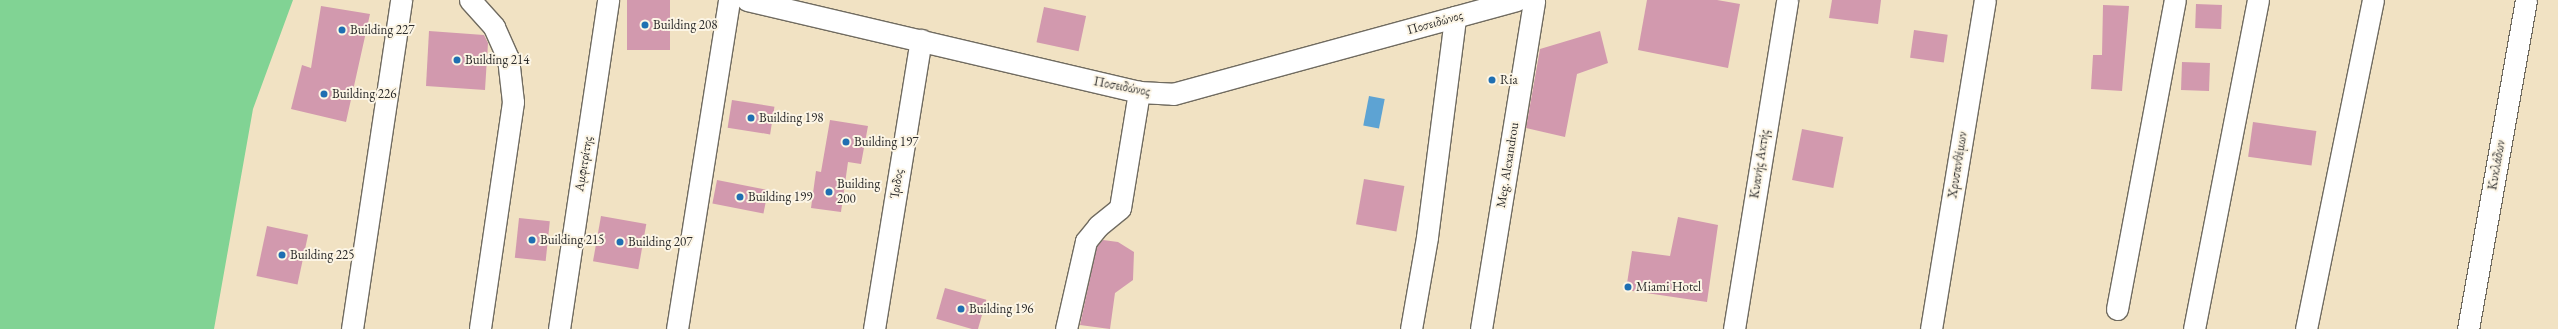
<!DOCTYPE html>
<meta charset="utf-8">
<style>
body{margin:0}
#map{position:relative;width:2558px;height:329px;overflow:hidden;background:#f1e2c3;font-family:"EB Garamond",serif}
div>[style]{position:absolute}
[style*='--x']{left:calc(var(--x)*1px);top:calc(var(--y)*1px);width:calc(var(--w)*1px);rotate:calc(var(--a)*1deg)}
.green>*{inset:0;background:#81d394}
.water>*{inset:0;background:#5da3d3;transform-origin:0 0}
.building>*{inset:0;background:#d299ae;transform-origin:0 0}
.roads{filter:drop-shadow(1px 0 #706b60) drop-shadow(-1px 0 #706b60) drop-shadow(0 1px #706b60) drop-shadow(0 -1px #706b60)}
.minor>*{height:21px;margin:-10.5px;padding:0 10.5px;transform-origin:10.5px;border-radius:10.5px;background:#fff}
.dots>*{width:11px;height:11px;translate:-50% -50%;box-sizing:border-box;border:2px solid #fcf5e5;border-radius:50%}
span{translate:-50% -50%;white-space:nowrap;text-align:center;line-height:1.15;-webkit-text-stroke:4px #fcf5e5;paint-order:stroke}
.street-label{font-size:13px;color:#2b2b2b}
.poi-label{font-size:13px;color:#2b2b2b}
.left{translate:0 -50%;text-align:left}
</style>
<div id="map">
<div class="green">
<i style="clip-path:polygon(0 0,293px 0,253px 109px,214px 329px,0 329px)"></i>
</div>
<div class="water">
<i style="left:1369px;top:96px;width:16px;height:30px;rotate:11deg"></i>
</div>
<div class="building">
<i style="left:627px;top:0;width:43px;height:50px"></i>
<i style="clip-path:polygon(1647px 0,1717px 0,1740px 4px,1728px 68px,1638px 50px)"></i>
<i style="clip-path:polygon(1832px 0,1881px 0,1878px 24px,1829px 18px)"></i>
<i style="left:2196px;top:4px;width:26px;height:24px;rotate:2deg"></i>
<i style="clip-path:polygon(2103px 5px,2129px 6px,2122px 91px,2091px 89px,2093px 55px,2102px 55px)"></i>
<i style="clip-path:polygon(321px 6px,370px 14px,346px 122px,291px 109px,302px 65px,311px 68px)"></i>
<i style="left:1044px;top:7px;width:43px;height:36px;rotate:12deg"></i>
<i style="left:1914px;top:30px;width:34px;height:28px;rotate:8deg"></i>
<i style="clip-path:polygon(429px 31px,484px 35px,488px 43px,485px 90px,426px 86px)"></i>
<i style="clip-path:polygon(1600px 31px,1608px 63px,1577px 74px,1565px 137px,1526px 128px,1540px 49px)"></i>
<i style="left:2182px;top:62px;width:28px;height:28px;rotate:2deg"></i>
<i style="left:732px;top:100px;width:43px;height:28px;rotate:9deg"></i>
<i style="clip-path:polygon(830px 120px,868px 126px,861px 164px,848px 162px,841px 212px,811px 208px,816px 171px,821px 172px)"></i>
<i style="left:2253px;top:122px;width:64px;height:35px;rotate:8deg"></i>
<i style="left:1802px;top:129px;width:42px;height:52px;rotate:11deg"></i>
<i style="left:1364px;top:179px;width:41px;height:46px;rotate:10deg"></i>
<i style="left:717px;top:180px;width:52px;height:24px;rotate:11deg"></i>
<i style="left:601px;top:216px;width:46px;height:46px;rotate:10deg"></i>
<i style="clip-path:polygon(1678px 217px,1718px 225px,1707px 302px,1626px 290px,1632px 251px,1670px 256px)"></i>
<i style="left:519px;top:218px;width:31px;height:40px;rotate:6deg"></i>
<i style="left:267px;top:226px;width:42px;height:51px;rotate:12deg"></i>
<i style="clip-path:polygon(1103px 240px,1118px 242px,1134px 252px,1133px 280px,1115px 293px,1110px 329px,1080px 325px,1097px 246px)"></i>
<i style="left:945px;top:288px;width:43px;height:32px;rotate:16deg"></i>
</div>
<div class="roads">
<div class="minor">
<i style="--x:470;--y:0;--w:36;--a:48"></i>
<i style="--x:494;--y:27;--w:34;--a:66"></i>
<i style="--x:508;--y:58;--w:44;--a:83.5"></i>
<i style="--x:513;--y:102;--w:229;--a:98.3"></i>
<i style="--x:747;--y:0;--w:403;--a:13.2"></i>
<i style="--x:1139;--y:92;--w:34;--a:3"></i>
<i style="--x:1173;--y:94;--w:356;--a:-15.3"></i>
<i style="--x:2117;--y:309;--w:314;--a:-79.4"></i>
<i style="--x:352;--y:329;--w:333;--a:-81.5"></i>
<i style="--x:559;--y:329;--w:333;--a:-81.5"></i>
<i style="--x:677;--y:329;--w:333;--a:-81"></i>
<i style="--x:874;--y:329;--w:293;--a:-80.8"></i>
<i style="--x:1066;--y:329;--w:90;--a:-77.2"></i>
<i style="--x:1086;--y:241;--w:19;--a:-51"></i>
<i style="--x:1098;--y:226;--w:28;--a:-39"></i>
<i style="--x:1120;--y:208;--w:118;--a:-80.7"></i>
<i style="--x:1411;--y:329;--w:93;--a:-80.1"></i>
<i style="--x:1427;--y:237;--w:222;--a:-82.7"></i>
<i style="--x:1481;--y:329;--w:333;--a:-80.8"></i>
<i style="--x:1734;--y:329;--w:333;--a:-80.8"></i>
<i style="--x:1931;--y:329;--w:333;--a:-80.7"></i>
<i style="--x:2194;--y:329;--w:335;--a:-79"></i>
<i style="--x:2306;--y:329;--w:336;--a:-78.5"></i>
<i style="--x:2468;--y:329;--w:334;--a:-80"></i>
</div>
</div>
<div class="dots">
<i style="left:645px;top:25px;background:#1f6fb2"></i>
<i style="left:342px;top:30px;background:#1f6fb2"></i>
<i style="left:457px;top:60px;background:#1f6fb2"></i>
<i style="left:1492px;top:80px;background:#1f6fb2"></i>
<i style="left:324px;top:94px;background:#1f6fb2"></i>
<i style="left:751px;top:118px;background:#1f6fb2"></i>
<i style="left:846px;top:142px;background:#1f6fb2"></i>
<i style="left:829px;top:192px;background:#1f6fb2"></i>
<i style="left:740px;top:197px;background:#1f6fb2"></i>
<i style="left:532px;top:240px;background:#1f6fb2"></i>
<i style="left:620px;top:242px;background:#1f6fb2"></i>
<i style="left:282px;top:255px;background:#1f6fb2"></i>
<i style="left:1628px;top:287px;background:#1f6fb2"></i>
<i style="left:961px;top:309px;background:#1f6fb2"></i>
</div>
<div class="street-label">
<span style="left:1435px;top:23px;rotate:-16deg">Ποσειδώνος</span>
<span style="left:1122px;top:87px;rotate:11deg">Ποσειδώνος</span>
<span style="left:584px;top:164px;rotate:-81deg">Αμφιτρίτης</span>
<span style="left:1760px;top:164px;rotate:-81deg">Κυανής Ακτής</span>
<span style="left:1508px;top:165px;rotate:-81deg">Meg. Alexandrou</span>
<span style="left:1958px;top:165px;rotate:-81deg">Χρυσανθέμων</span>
<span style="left:2497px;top:165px;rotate:-80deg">Κυκλάδων</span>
<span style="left:897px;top:184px;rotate:-81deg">Ίριδος</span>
</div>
<div class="poi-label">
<span class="left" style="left:653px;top:25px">Building 208</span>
<span class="left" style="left:350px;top:30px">Building 227</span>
<span class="left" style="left:465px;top:60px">Building 214</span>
<span class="left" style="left:1500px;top:80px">Ria</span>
<span class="left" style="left:332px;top:94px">Building 226</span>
<span class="left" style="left:759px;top:118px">Building 198</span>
<span class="left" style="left:854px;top:142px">Building 197</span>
<span class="left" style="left:837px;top:192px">Building<br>200</span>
<span class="left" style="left:748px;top:197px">Building 199</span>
<span class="left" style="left:540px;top:240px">Building 215</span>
<span class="left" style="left:628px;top:242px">Building 207</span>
<span class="left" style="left:290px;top:255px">Building 225</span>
<span class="left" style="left:1636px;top:287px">Miami Hotel</span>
<span class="left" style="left:969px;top:309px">Building 196</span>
</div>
</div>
